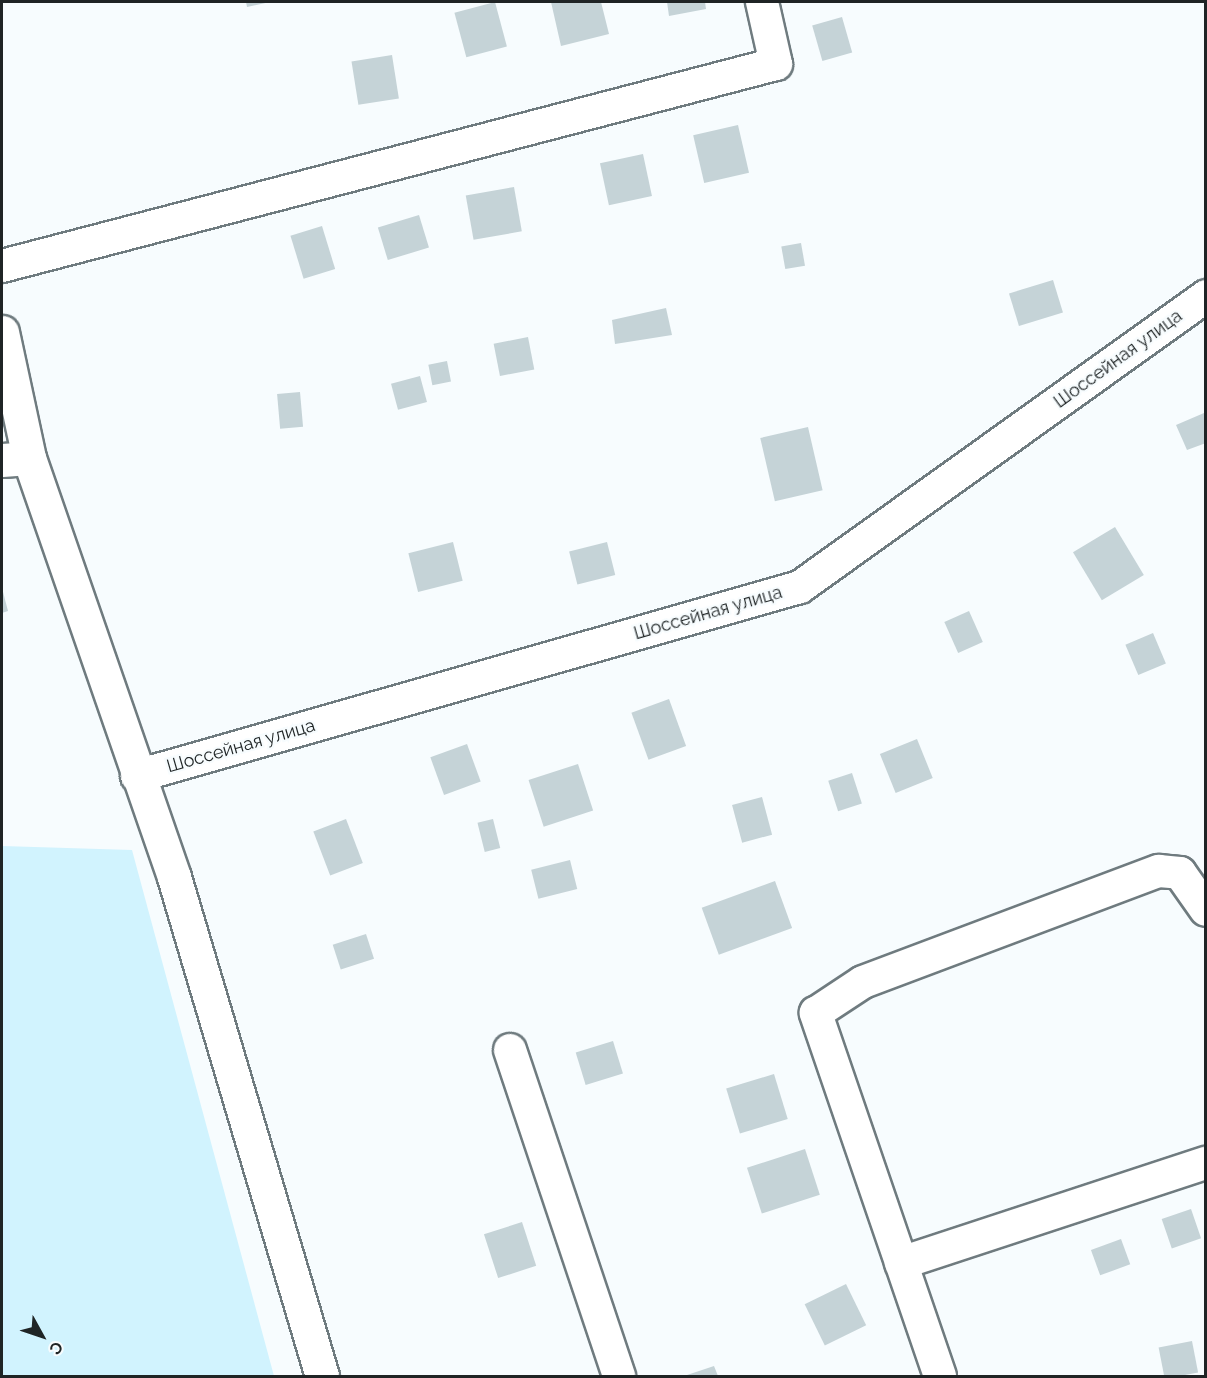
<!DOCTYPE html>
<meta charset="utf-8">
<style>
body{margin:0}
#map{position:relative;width:1207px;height:1378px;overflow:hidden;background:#f7fcfe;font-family:Raleway,sans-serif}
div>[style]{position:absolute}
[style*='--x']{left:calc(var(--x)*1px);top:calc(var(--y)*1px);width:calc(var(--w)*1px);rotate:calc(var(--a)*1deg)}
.green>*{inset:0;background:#d1f3fe}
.building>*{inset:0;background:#c5d3d7;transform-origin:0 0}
.roads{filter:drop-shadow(2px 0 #6f7b7f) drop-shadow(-2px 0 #6f7b7f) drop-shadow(0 2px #6f7b7f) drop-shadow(0 -2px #6f7b7f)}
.minor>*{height:32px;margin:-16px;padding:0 16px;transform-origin:16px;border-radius:16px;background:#fff}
.major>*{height:33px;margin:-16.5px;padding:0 16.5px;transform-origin:16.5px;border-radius:16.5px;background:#fff}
span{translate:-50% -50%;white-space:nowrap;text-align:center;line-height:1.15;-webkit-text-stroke:4.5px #f7fcfe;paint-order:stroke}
.street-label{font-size:18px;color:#1f2425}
.frame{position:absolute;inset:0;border:3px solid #1f2425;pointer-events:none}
.north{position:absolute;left:12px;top:1306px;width:60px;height:60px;-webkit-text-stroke:4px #f7fcfe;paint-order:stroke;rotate:130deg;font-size:16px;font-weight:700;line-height:24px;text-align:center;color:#1f2425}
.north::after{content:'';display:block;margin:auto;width:21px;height:27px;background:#1f2425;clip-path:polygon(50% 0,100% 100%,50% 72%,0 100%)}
</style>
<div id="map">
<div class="green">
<i style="clip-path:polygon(2px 846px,132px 850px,274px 1376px,2px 1376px)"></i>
</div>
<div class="building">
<i style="clip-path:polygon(246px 2px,270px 2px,247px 7px)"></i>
<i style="left:495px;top:2px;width:46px;height:42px;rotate:75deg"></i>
<i style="clip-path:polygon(551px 2px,601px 2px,609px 34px,561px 46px)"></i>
<i style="clip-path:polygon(667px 2px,705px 2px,706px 9px,669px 16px)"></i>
<i style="left:842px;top:17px;width:37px;height:31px;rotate:74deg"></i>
<i style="left:392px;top:55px;width:44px;height:41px;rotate:81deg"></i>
<i style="left:738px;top:125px;width:49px;height:46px;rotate:77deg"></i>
<i style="left:643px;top:154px;width:43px;height:44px;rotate:78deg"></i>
<i style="left:514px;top:187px;width:45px;height:49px;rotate:80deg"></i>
<i style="left:419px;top:215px;width:34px;height:43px;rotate:73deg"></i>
<i style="left:322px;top:226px;width:45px;height:33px;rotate:73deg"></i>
<i style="left:801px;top:243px;width:23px;height:20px;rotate:80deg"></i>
<i style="left:1053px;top:280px;width:34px;height:46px;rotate:73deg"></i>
<i style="clip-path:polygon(666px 308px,672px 335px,615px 344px,612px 320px)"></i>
<i style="left:528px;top:337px;width:33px;height:35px;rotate:79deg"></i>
<i style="left:447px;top:361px;width:21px;height:19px;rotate:79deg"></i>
<i style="left:420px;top:376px;width:27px;height:30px;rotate:75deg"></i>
<i style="left:300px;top:392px;width:35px;height:23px;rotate:85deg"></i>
<i style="clip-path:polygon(1204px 413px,1206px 443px,1187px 450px,1176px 425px)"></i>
<i style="left:808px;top:427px;width:65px;height:49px;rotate:77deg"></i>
<i style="left:1115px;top:527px;width:56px;height:49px;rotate:59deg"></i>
<i style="left:453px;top:542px;width:40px;height:46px;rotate:76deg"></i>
<i style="left:607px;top:542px;width:34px;height:39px;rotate:76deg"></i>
<i style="clip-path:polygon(2px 588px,8px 611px,2px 613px)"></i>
<i style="left:969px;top:611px;width:34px;height:27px;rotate:66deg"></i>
<i style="left:1153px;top:633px;width:33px;height:30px;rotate:67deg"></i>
<i style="left:669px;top:699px;width:50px;height:40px;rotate:70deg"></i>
<i style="left:917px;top:739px;width:42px;height:40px;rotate:68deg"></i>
<i style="left:467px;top:744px;width:40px;height:39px;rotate:70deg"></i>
<i style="left:578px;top:764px;width:49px;height:52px;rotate:72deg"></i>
<i style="left:852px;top:773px;width:32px;height:25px;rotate:72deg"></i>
<i style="left:762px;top:797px;width:39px;height:31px;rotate:75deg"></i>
<i style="left:346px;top:819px;width:47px;height:35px;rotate:69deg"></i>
<i style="left:493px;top:819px;width:30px;height:16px;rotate:76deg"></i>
<i style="left:570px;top:860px;width:30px;height:40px;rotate:76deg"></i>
<i style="left:775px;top:881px;width:50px;height:78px;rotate:70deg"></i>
<i style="left:366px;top:934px;width:26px;height:35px;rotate:72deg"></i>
<i style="left:613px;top:1041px;width:34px;height:39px;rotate:73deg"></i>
<i style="left:774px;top:1074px;width:47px;height:50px;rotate:73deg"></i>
<i style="left:805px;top:1149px;width:48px;height:61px;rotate:72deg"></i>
<i style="left:1191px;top:1209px;width:31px;height:31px;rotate:71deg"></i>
<i style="left:522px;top:1222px;width:46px;height:40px;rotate:72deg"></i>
<i style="left:1121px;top:1239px;width:27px;height:32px;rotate:70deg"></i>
<i style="left:846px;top:1284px;width:46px;height:46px;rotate:64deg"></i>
<i style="left:1192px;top:1341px;width:32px;height:34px;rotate:79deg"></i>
<i style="clip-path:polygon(714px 1366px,718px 1376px,684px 1376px)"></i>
</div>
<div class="roads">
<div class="minor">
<i style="--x:2;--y:266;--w:800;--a:-14.63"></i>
<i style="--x:776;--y:64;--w:64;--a:-102.7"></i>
<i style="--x:137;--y:776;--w:689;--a:-15.91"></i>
<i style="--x:800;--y:587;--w:500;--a:-35.6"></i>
<i style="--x:510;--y:1050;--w:344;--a:71.5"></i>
<i style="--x:901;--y:1263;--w:321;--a:-18.2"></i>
<i style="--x:940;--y:1376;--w:384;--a:-108.9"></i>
<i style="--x:816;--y:1013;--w:56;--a:-33.4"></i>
<i style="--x:863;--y:982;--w:316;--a:-20.6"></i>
<i style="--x:1159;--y:871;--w:21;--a:5"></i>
<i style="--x:1180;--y:873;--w:45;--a:54.9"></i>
</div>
<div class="major">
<i style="--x:2;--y:332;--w:129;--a:77.9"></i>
<i style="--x:29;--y:458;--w:443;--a:70.9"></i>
<i style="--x:174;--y:877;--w:520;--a:73.48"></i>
<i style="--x:2;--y:460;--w:27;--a:-4"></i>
</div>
</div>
<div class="street-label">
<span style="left:1118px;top:359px;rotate:-36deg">Шоссейная улица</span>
<span style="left:708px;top:613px;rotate:-16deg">Шоссейная улица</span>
<span style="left:241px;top:746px;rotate:-16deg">Шоссейная улица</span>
</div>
<div class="frame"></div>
<div class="north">С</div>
</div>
